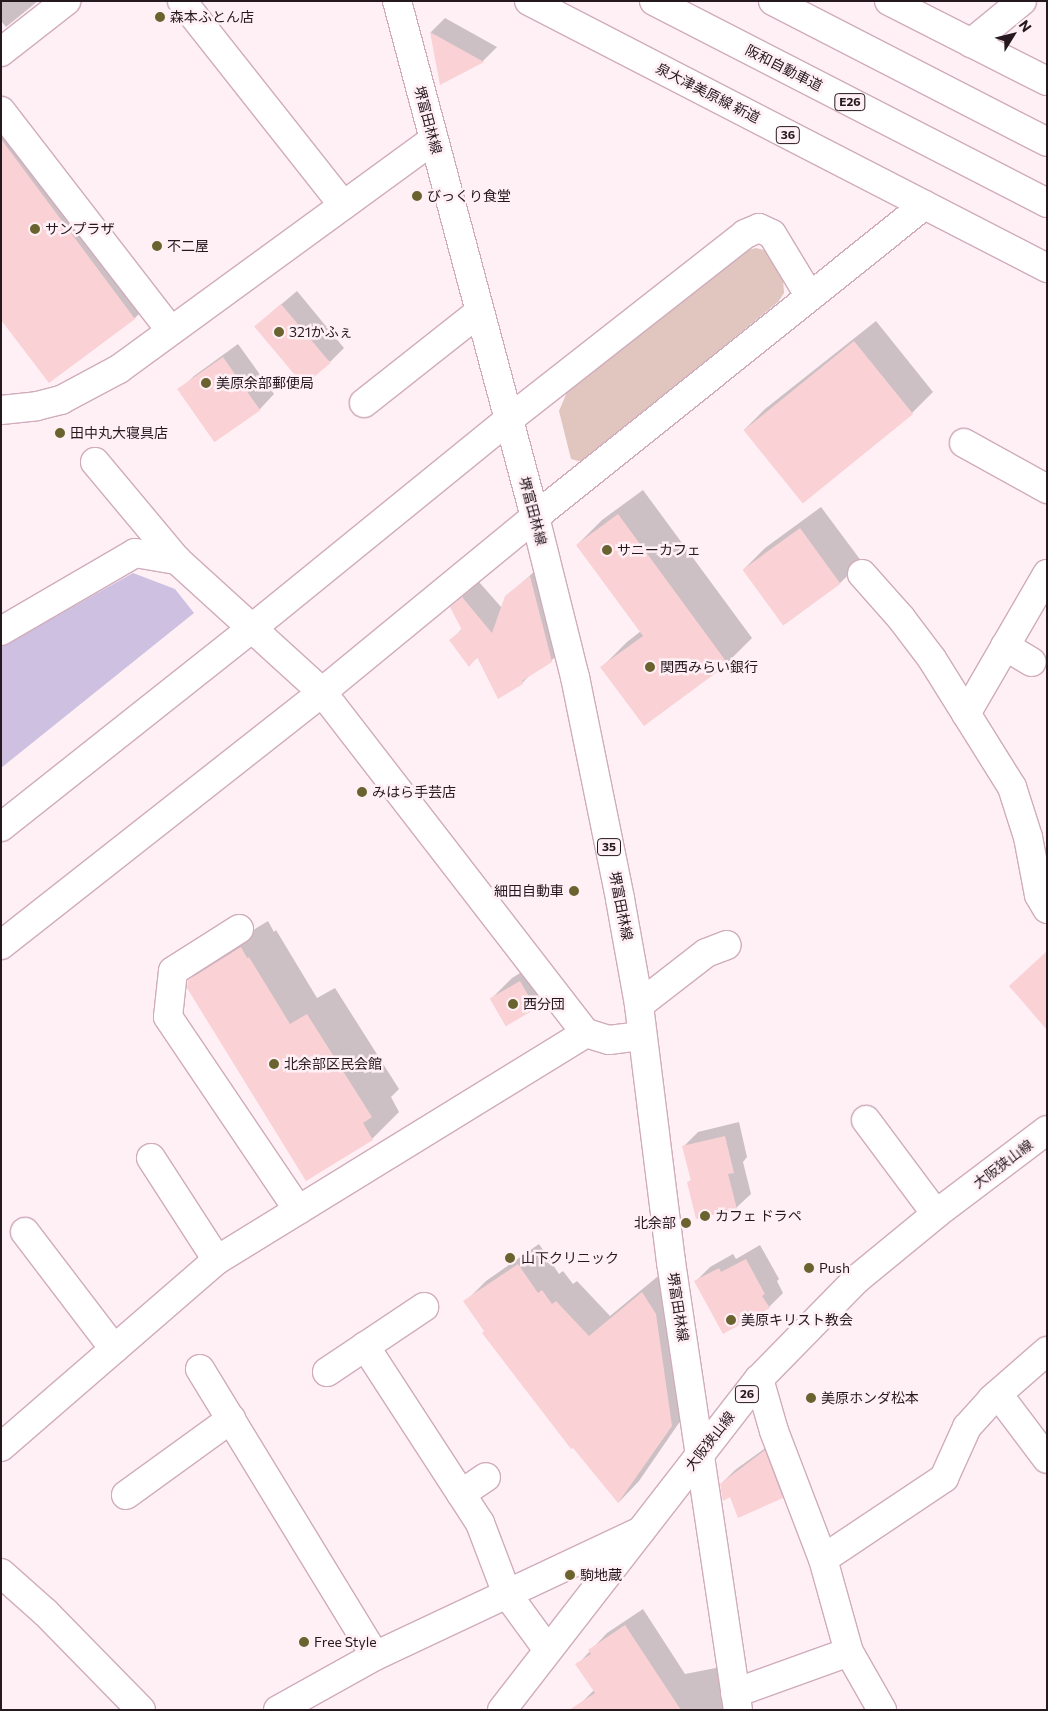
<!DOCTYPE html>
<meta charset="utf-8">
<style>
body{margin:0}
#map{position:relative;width:1048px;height:1711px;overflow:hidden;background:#fff0f6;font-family:Commissioner,"Noto Sans JP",sans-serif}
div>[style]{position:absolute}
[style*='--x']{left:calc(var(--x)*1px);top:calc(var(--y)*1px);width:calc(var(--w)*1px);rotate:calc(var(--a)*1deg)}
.green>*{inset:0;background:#e0c6bf}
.water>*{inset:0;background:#cdc0e0}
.shadow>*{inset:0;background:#0003}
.building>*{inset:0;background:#fad1d5;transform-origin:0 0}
.roads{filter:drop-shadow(1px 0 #d0acbc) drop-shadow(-1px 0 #d0acbc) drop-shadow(0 1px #d0acbc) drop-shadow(0 -1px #d0acbc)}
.minor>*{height:28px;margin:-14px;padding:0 14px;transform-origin:14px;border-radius:14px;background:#fff}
.major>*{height:28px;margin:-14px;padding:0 14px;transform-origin:14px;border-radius:14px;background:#fff}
.highway>*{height:28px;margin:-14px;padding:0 14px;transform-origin:14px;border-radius:14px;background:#fff}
.dots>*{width:14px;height:14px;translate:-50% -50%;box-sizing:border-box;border:2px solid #fff0f6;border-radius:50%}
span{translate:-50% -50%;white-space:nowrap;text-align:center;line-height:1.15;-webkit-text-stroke:5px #fff0f6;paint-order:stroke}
.shield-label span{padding:1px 4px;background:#fff0f6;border:1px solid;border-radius:4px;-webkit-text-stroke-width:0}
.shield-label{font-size:12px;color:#25181e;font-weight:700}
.poi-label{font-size:14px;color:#25181e}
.left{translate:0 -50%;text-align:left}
.right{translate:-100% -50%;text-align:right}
.street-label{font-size:14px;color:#25181e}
.frame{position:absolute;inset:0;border:2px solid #25181e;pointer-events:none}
.north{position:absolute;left:988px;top:10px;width:50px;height:50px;-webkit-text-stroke:4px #fff0f6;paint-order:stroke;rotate:54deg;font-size:14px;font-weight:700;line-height:20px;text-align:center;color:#25181e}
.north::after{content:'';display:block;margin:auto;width:18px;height:22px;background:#25181e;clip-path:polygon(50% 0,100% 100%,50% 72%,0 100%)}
</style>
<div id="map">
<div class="green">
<i style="clip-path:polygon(756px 248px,768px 251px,783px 279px,784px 293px,778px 302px,582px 462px,571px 459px,559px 411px,567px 392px,744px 251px)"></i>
</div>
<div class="water">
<i style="clip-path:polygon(133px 573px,175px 589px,194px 613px,1px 768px,1px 647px)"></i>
</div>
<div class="shadow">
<i style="clip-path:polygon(1px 1px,38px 1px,6px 27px,1px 21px)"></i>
<i style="clip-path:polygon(445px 18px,497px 47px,483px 61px,441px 83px,431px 32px)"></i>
<i style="clip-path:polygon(1px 122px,156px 297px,135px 318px,49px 381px,1px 318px)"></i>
<i style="clip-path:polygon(297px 291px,344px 348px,330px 362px,271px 313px)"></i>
<i style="clip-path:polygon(876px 321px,933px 392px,912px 413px,744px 430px,765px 409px)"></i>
<i style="clip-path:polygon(238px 344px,274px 394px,260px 409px,216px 440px,180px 390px,194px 376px)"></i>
<i style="clip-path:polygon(643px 490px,752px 638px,727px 663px,644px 724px,602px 667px,627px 642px,641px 631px,577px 545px,602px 520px)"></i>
<i style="clip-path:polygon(821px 507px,862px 562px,840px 583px,785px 624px,744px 569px,765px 548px)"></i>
<i style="clip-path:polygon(546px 561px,568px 644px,551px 661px,532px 673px,522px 683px,478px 657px,469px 665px,451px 640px,463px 628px,451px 607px,479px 582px,502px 608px,506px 597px)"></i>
<i style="clip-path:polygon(268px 921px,274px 932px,276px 930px,317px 998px,335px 988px,399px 1089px,391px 1097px,399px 1112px,372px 1139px,189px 981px,216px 953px)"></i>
<i style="clip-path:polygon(541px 960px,556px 987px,535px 1008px,491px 999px,512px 978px)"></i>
<i style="clip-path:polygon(739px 1122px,747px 1157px,743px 1162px,751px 1194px,736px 1208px,688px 1183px,692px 1179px,684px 1146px,698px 1132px)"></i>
<i style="clip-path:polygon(539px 1244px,559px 1274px,563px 1271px,573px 1284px,577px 1281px,610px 1316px,663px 1272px,692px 1404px,639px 1481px,619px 1502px,485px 1331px,465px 1302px,486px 1281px)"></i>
<i style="clip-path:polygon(760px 1245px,779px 1279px,777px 1281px,783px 1293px,769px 1307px,696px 1281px,710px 1267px,733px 1254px,736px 1259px)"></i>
<i style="clip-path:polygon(779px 1438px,796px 1483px,782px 1497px,730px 1495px,721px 1484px,735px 1470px)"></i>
<i style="clip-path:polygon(643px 1609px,685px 1674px,726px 1666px,736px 1710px,671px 1710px,581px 1703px,594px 1690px,577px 1665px,607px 1633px)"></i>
</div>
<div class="building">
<i style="clip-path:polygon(430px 32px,484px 62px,440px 85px)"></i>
<i style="clip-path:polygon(1px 139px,135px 319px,49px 383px,1px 320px)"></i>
<i style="left:281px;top:304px;width:77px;height:35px;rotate:50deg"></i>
<i style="left:854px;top:341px;width:94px;height:142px;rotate:51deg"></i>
<i style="left:223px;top:357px;width:65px;height:56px;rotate:55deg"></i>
<i style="clip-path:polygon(618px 514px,728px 664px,644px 726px,600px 667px,643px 636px,576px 545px)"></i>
<i style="left:800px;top:528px;width:69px;height:71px;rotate:54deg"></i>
<i style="clip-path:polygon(530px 576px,552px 662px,522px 681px,523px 684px,498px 699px,477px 657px,469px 667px,449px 640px,462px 630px,450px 607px,462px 597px,492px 633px,505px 596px)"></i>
<i style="clip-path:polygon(241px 947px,247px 958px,249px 957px,290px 1024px,307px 1014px,372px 1117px,363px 1123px,373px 1140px,306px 1181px,187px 988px,188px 980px)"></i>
<i style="clip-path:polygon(1047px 951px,1047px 1030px,1009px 986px)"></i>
<i style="left:520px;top:981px;width:32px;height:35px;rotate:60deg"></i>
<i style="clip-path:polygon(725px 1136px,734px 1173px,728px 1174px,737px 1209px,696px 1219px,687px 1182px,691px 1181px,682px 1146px)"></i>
<i style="clip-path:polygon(746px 1259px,765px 1294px,762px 1296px,770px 1308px,723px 1334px,694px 1281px,719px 1268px,721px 1272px)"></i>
<i style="clip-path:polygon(518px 1264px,538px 1293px,542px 1290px,552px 1304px,556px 1301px,589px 1336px,642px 1292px,656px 1314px,672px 1426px,618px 1503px,573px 1448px,571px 1449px,482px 1333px,484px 1331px,463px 1301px)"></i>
<i style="clip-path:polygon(765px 1450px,783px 1498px,738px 1518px,730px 1497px,723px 1501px,720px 1484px)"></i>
<i style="clip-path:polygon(625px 1625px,681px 1710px,569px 1710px,595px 1693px,575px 1664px,591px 1654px,588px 1650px)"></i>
</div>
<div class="roads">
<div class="minor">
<i style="--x:182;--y:1;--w:260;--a:51.7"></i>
<i style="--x:971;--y:43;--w:66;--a:-39.5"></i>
<i style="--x:1;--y:52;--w:83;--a:-38.1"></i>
<i style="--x:1;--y:111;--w:277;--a:52.3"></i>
<i style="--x:364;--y:403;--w:145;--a:-38.3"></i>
<i style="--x:1;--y:410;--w:36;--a:-6"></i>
<i style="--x:37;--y:406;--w:25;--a:-14"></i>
<i style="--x:61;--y:400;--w:66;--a:-28.1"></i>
<i style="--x:119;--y:369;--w:389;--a:-36.1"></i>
<i style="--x:964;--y:443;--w:95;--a:29"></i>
<i style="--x:95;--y:462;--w:128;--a:50.1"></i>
<i style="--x:862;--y:574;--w:59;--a:48.4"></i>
<i style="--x:901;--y:618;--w:51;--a:52.9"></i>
<i style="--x:932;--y:659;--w:151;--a:58"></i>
<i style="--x:1012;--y:787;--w:52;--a:72.3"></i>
<i style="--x:1028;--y:837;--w:59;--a:79.3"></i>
<i style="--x:1039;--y:895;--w:16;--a:60"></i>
<i style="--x:1;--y:631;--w:155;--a:-30.2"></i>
<i style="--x:135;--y:553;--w:43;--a:9.5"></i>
<i style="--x:177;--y:560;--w:196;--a:42.3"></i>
<i style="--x:322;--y:692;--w:431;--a:52.3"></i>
<i style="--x:586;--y:1033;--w:24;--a:17"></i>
<i style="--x:609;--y:1040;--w:33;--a:-7"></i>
<i style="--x:1005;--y:646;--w:31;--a:31"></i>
<i style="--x:966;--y:714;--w:162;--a:-59.9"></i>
<i style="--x:1;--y:827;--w:319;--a:-38.4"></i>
<i style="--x:251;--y:629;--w:331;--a:-39.1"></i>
<i style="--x:508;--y:420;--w:301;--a:-38.1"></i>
<i style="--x:745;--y:234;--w:15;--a:-23"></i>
<i style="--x:759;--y:228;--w:14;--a:25"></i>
<i style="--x:772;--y:234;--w:71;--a:58.8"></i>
<i style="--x:239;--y:929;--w:78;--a:147.5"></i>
<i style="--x:173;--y:971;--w:46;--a:96.2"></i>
<i style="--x:168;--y:1017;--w:233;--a:56"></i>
<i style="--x:1;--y:945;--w:409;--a:-38.2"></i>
<i style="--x:322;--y:692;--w:276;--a:-39.4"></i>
<i style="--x:535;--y:517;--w:499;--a:-38.7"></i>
<i style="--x:639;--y:1005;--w:85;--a:-37.8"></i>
<i style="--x:706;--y:953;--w:22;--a:-21"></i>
<i style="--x:866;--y:1120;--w:117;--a:53.3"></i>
<i style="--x:151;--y:1158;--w:121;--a:57.1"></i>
<i style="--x:25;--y:1232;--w:147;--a:52.7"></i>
<i style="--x:365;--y:1346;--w:211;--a:57"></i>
<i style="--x:480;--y:1523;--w:76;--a:69.2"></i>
<i style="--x:507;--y:1594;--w:69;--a:53.8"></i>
<i style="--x:200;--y:1369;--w:336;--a:58.6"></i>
<i style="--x:327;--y:1372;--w:117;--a:-33.8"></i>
<i style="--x:759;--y:1379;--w:54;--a:73.9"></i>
<i style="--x:774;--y:1431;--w:137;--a:69.1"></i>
<i style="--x:823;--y:1559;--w:97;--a:74.4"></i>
<i style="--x:849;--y:1652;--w:67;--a:60.4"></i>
<i style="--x:998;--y:1394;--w:81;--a:53"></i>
<i style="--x:1;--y:1447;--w:286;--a:-40.9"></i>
<i style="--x:217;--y:1260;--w:433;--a:-31.6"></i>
<i style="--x:461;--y:1494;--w:30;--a:-34"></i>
<i style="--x:126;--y:1495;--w:130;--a:-35.9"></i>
<i style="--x:823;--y:1559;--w:146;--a:-33.8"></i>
<i style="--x:944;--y:1478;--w:56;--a:-65.7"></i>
<i style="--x:967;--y:1427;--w:38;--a:-48"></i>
<i style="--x:992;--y:1399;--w:73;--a:-41.1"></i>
<i style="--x:1;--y:1573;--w:59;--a:41.6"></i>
<i style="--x:45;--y:1612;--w:137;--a:45.6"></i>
<i style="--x:735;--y:1693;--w:121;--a:-19.8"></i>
<i style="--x:278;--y:1710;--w:111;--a:-29.1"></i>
<i style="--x:375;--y:1656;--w:294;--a:-25.2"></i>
</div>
<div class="major">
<i style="--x:397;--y:1;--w:534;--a:75.03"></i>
<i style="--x:535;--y:517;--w:165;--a:76"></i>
<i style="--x:575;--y:677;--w:227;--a:78.5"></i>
<i style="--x:620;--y:899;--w:108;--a:79.8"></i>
<i style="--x:639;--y:1005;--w:259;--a:82.9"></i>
<i style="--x:671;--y:1262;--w:453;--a:81.5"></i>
<i style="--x:529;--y:1;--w:583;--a:27.27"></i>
<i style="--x:889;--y:1;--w:177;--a:26.9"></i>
<i style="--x:502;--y:1710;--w:419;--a:-52.2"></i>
<i style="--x:759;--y:1379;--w:140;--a:-45.6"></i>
<i style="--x:857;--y:1279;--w:102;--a:-39.4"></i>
<i style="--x:936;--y:1214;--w:139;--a:-37.1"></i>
</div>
<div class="highway">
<i style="--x:654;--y:1;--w:442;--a:27.2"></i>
<i style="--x:773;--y:1;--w:308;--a:27.2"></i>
</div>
</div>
<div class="dots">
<i style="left:160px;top:17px;background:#6a632f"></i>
<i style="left:417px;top:196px;background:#6a632f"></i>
<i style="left:35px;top:229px;background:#6a632f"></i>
<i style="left:157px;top:246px;background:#6a632f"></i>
<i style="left:279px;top:332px;background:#6a632f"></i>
<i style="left:206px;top:383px;background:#6a632f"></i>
<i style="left:60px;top:433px;background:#6a632f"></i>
<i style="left:607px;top:550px;background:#6a632f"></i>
<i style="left:650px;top:667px;background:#6a632f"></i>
<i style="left:362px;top:792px;background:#6a632f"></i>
<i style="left:574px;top:891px;background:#6a632f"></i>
<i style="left:513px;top:1004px;background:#6a632f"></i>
<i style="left:274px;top:1064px;background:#6a632f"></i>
<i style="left:705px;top:1216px;background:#6a632f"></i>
<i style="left:686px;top:1223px;background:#6a632f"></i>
<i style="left:510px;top:1258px;background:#6a632f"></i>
<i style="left:809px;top:1268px;background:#6a632f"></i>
<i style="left:731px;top:1320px;background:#6a632f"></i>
<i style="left:811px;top:1398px;background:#6a632f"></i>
<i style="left:570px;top:1575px;background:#6a632f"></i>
<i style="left:304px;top:1642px;background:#6a632f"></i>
</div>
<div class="shield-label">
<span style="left:850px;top:102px">E26</span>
<span style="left:788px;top:135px">36</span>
<span style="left:609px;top:847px">35</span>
<span style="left:747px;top:1394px">26</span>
</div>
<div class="poi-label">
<span class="left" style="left:170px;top:17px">森本ふとん店</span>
<span class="left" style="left:427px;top:196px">びっくり食堂</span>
<span class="left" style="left:45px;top:229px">サンプラザ</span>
<span class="left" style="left:167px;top:246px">不二屋</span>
<span class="left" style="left:289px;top:332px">321かふぇ</span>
<span class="left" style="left:216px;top:383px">美原余部郵便局</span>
<span class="left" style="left:70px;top:433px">田中丸大寝具店</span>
<span class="left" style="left:617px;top:550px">サニーカフェ</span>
<span class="left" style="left:660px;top:667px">関西みらい銀行</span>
<span class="left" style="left:372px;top:792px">みはら手芸店</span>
<span class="right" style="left:564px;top:891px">細田自動車</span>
<span class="left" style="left:523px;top:1004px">西分団</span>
<span class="left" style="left:284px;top:1064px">北余部区民会館</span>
<span class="left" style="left:715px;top:1216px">カフェ ドラペ</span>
<span class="right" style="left:676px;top:1223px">北余部</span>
<span class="left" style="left:521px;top:1258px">山下クリニック</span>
<span class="left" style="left:819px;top:1268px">Push</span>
<span class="left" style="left:741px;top:1320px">美原キリスト教会</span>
<span class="left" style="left:821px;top:1398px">美原ホンダ松本</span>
<span class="left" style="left:580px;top:1575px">駒地蔵</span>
<span class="left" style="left:314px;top:1642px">Free Style</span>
</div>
<div class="street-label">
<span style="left:784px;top:68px;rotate:27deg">阪和自動車道</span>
<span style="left:708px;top:93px;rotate:27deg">泉大津美原線 新道</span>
<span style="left:428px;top:120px;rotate:75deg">堺富田林線</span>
<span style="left:533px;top:511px;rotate:75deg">堺富田林線</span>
<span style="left:621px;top:906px;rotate:79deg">堺富田林線</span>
<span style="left:1003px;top:1164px;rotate:-37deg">大阪狭山線</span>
<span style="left:678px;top:1307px;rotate:81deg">堺富田林線</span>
<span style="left:710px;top:1441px;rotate:-52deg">大阪狭山線</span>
</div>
<div class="frame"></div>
<div class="north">N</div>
</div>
